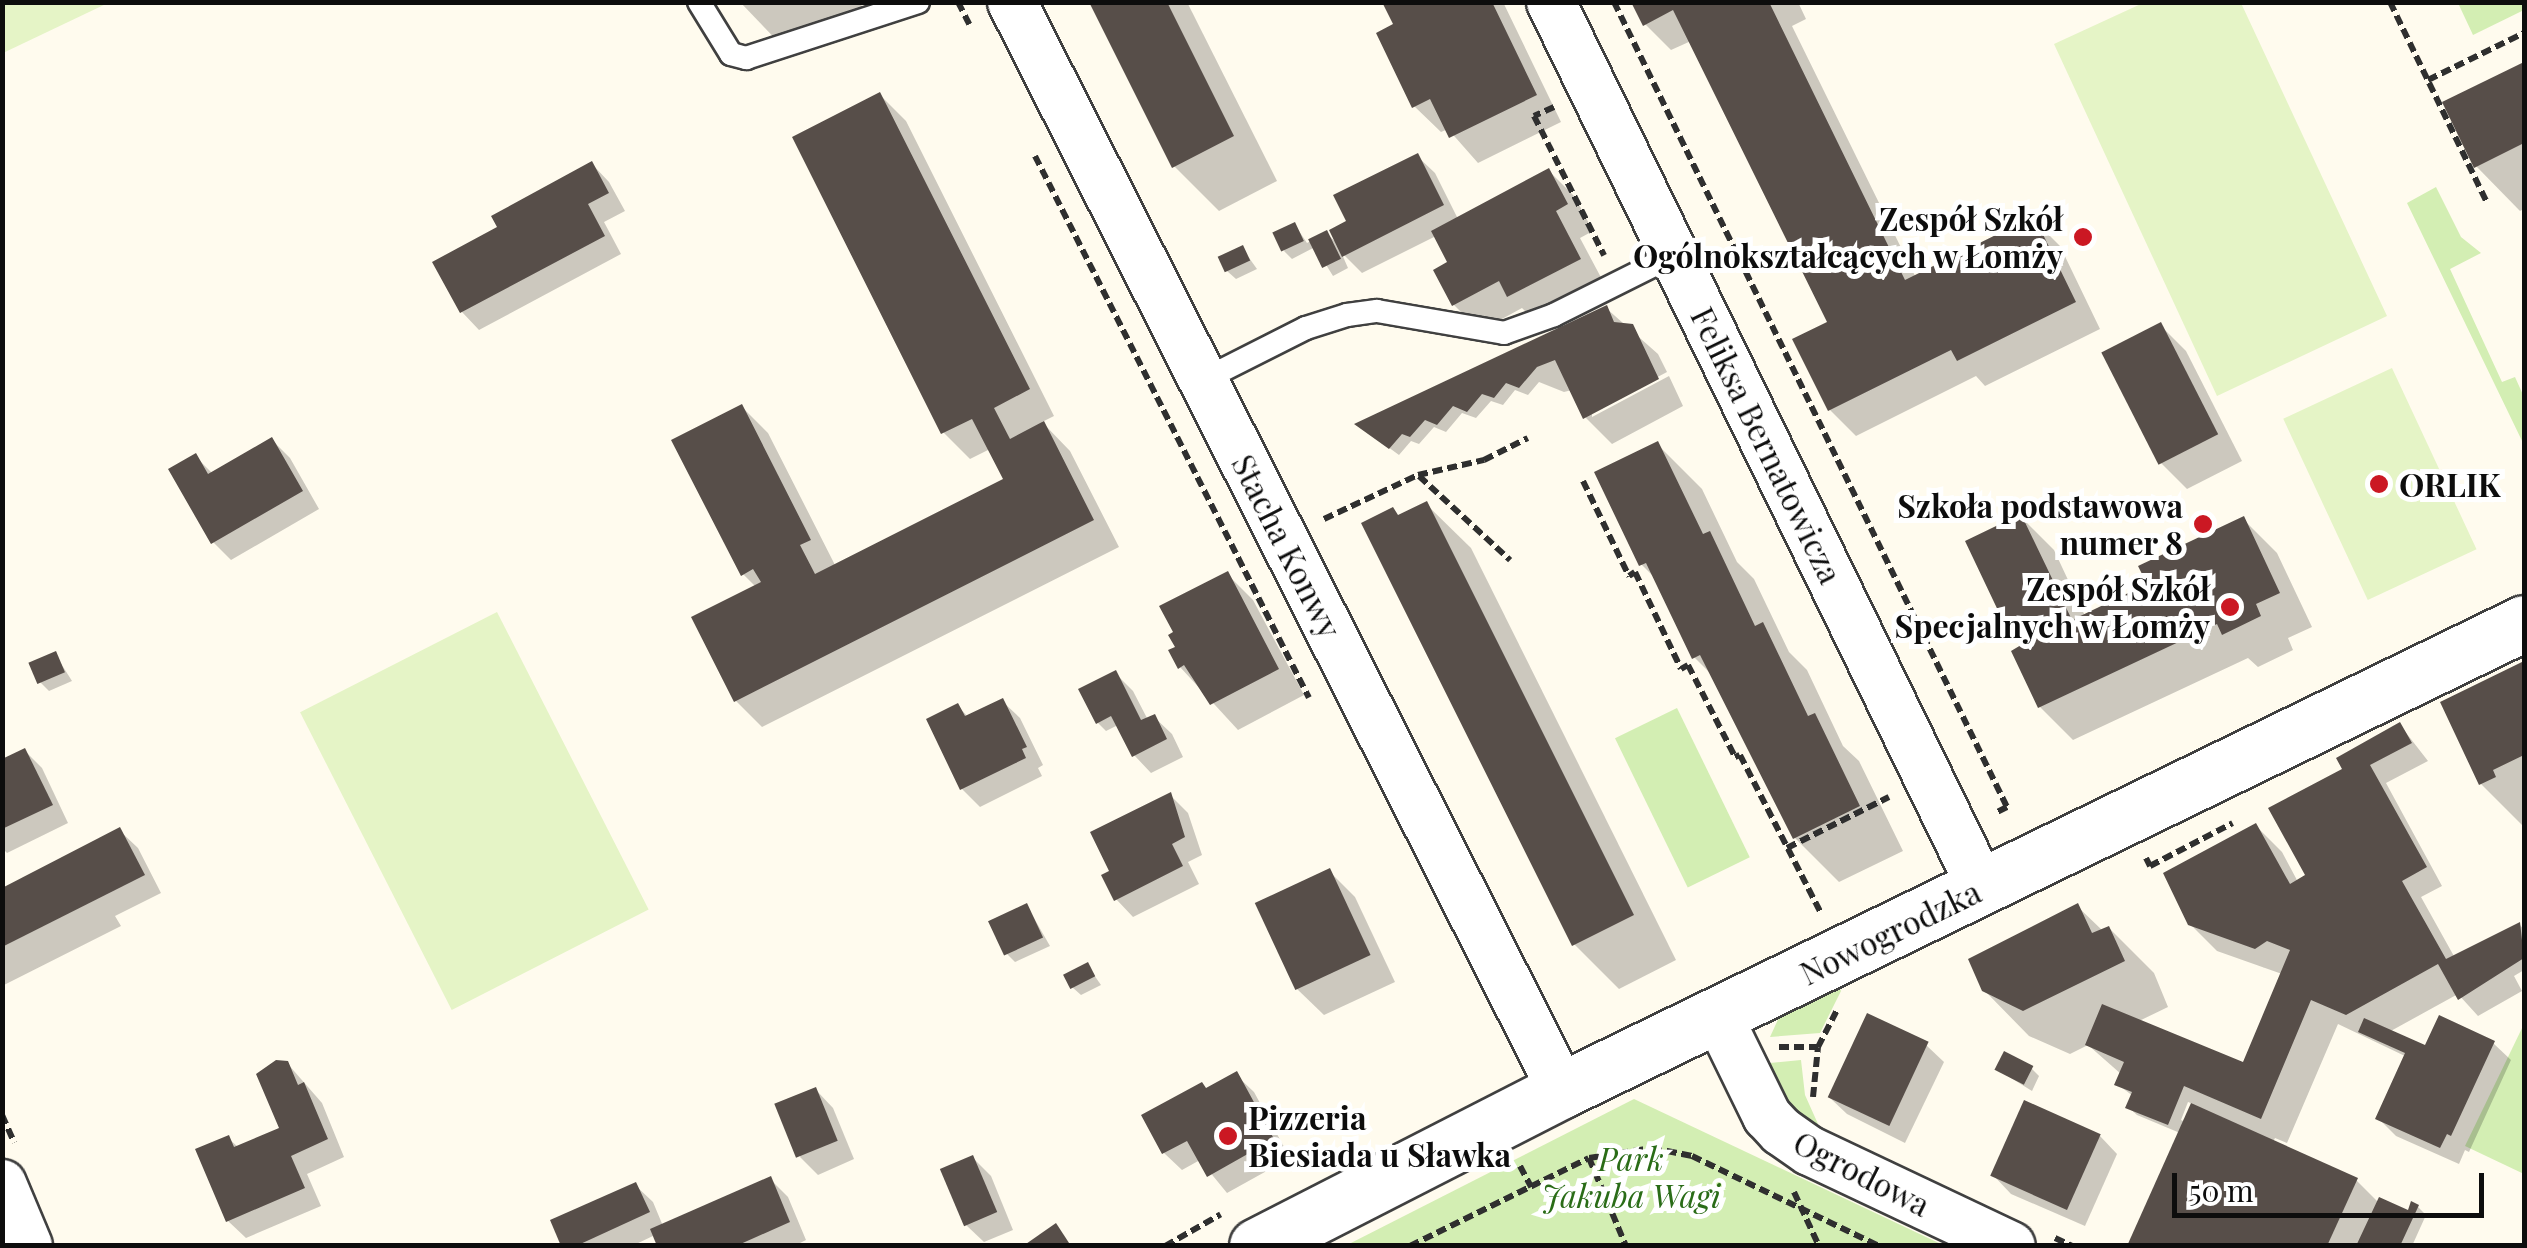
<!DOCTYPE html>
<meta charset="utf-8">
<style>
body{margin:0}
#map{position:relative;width:2527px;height:1248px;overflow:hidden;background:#fffbee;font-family:"Playfair Display",serif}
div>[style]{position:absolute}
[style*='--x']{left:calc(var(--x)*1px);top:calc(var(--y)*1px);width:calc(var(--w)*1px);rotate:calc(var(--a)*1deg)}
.green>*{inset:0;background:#d3eeb3;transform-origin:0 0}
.pitch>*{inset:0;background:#e5f4c6;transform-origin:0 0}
.shadow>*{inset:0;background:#0003}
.building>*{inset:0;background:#574e49;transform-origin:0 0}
.path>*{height:6px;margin-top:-3px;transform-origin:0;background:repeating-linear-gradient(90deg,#2f2f2f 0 10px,transparent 0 15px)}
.roads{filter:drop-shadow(2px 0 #404040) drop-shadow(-2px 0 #404040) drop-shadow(0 2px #404040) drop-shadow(0 -2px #404040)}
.service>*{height:22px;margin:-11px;padding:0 11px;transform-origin:11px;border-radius:11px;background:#fff}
.minor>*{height:48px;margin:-24px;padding:0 24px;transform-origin:24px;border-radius:24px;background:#fff}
.tertiary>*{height:55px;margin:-27.5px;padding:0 27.5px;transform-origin:27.5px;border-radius:27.5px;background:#fff}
.dots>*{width:28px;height:28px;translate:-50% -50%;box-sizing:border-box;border:5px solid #fff;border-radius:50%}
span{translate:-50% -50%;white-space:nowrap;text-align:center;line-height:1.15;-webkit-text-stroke:10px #fff;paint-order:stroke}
.poi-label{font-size:32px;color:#0d0d0d;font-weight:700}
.right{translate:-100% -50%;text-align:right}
.left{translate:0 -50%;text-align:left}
.street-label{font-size:32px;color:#0d0d0d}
.park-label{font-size:32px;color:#2a6c17;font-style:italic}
.frame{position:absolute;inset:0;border:5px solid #0d0d0d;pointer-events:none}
.scale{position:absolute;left:2172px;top:1173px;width:312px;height:45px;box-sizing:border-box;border:5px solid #0d0d0d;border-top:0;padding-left:12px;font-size:30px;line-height:35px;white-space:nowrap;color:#0d0d0d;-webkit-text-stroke:8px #fff;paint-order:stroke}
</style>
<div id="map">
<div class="green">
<i style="clip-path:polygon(2458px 3px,2524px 3px,2524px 10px,2473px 35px)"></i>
<i style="clip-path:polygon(2436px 187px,2461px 237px,2481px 253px,2450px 269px,2502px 382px,2515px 377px,2524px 397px,2524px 445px,2407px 203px)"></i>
<i style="left:1677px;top:708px;width:166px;height:69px;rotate:64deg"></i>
<i style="clip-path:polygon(1837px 982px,1841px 991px,1820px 1033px,1770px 1037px,1781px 1013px)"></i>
<i style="clip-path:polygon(2524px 1024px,2524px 1174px,2465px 1146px)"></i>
<i style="clip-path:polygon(1801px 1060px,1805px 1095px,1818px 1124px,1815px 1132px,1798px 1121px,1779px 1093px,1770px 1063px)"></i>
<i style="clip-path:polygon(1634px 1099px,1943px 1245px,1347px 1245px)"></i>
</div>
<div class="pitch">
<i style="clip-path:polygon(3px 2px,108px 2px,108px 3px,3px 53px)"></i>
<i style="clip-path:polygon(2143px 3px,2241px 3px,2387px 316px,2217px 396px,2054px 44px)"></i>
<i style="left:2392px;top:368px;width:200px;height:120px;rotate:65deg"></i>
<i style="left:497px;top:612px;width:334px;height:221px;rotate:63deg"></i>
</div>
<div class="shadow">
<i style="clip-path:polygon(740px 2px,860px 2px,864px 11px,787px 51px)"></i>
<i style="clip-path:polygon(1092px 2px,1187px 2px,1277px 181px,1219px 211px,1174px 166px)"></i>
<i style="clip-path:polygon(1385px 2px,1503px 2px,1561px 122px,1478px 163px,1448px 129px,1441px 132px,1414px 106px,1396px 25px)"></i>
<i style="clip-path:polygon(1634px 2px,1798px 2px,1806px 19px,1792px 26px,1916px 278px,2033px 219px,2060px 246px,2100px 329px,1985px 386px,1976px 376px,1856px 436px,1830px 410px,1830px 323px,1691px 41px,1671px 50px,1645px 24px)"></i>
<i style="clip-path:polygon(2524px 65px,2524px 209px,2520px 211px,2476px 166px,2445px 103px)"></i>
<i style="clip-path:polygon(880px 95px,906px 121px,1054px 416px,1042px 422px,1070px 451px,1119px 547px,762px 727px,736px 701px,756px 587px,743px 574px,742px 407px,768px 433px,836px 567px,1006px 480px,990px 449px,970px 459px,944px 433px)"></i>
<i style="clip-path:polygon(1417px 156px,1435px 173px,1458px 219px,1549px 171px,1575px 197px,1593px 231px,1580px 238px,1605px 285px,1536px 322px,1522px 308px,1480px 331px,1454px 305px,1451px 263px,1436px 236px,1362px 273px,1341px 252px,1348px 268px,1333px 276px,1315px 247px,1292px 259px,1284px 251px,1295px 225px,1307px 243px,1326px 233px,1338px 244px,1349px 222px)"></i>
<i style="clip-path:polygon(592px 164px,609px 182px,625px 211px,604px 222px,621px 254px,479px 330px,462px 312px,501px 228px)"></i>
<i style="clip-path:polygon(1242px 248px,1257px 269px,1236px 279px,1227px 271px)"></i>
<i style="clip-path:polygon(1606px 308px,1658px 354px,1667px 372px,1592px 412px,1592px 417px,1669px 376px,1683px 406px,1612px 444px,1586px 418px,1572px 390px,1564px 392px,1539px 382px,1528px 395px,1515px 390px,1503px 405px,1491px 401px,1476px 418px,1462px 413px,1446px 432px,1434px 427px,1419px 444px,1411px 441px,1399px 455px,1358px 425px)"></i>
<i style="clip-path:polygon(2160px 325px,2186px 351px,2242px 461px,2187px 489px,2160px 462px)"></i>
<i style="clip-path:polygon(272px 440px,290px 458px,319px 509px,231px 560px,213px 542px,195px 456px,213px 474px)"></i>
<i style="clip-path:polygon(1657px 444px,1702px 489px,1737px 562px,1754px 579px,1789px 652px,1807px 670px,1843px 746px,1859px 761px,1903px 851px,1839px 882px,1795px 838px,1714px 677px,1694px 657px,1657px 580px,1641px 564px)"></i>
<i style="clip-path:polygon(1426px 504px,1471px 548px,1676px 960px,1619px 989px,1574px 944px,1400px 517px)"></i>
<i style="clip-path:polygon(2021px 517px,2054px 550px,2085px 616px,2150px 586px,2243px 519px,2277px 553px,2312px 627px,2288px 638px,2293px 650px,2258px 667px,2248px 658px,2073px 740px,2040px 707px,2025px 647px,2005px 620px)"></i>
<i style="clip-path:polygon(1227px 574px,1253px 600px,1304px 695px,1238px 730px,1180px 667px,1178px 648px)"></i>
<i style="clip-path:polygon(55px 654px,72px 681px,49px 691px,40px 682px)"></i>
<i style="clip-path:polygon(2524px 664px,2524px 827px,2481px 784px,2443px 703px)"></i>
<i style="clip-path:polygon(1115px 673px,1133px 691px,1148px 720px,1154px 717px,1172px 734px,1183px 757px,1151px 773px,1134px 755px,1118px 725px,1106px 731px,1098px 723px)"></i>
<i style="clip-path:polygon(1002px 701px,1020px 718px,1043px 765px,1038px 768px,1042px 776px,980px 807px,962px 789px,958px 706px,968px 717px)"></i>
<i style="clip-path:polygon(evenodd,2400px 725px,2428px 761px,2386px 783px,2442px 886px,2421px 897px,2455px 958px,2520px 925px,2524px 930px,2524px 970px,2514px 976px,2522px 991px,2478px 1016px,2458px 994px,2389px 1032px,2426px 1049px,2493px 1043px,2511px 1060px,2469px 1152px,2465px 1150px,2459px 1164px,2396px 1136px,2378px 1118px,2407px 1057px,2338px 1024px,2287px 1143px,2275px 1138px,2273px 1142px,2356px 1180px,2379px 1203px,2409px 1213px,2418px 1207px,2426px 1215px,2412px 1246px,2129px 1246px,2180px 1133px,2137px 1115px,2128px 1107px,2133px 1096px,2117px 1084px,2121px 1074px,2088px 1045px,2070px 1054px,2029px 1036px,1984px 990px,2077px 906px,2103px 931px,2109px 928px,2154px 973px,2168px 1007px,2137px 1022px,2244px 1066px,2282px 974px,2217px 951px,2190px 924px,2256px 826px,2282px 852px,2298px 882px,2309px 876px,2345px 770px,2400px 725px,2188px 1102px,2193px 1104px,2185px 1122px,2181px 1120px,2188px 1102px)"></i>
<i style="clip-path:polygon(25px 751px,42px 768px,68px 823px,7px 853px,2px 848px,2px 762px)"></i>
<i style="clip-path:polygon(1170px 795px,1188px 813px,1202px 855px,1188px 862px,1199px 884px,1133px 917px,1116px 899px,1113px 872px)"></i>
<i style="clip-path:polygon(120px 831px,138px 848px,161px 893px,115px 916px,121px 926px,2px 986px,2px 890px)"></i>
<i style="clip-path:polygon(1329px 871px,1355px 897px,1395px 982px,1324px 1015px,1297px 989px)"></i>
<i style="clip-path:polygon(1027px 906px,1050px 946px,1015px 962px,1007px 954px)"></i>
<i style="clip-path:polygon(1087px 965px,1101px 985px,1081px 995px,1072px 987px)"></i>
<i style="clip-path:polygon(1926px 1045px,1944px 1062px,1905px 1143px,1847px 1114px,1829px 1097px)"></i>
<i style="clip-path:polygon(287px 1063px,322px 1103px,344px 1157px,307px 1174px,321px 1206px,246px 1238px,228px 1221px,228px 1138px,238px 1147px,282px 1129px)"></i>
<i style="clip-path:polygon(2031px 1068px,2039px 1076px,2032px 1091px,1998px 1070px)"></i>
<i style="clip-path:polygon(1236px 1075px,1254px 1092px,1290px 1158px,1227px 1193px,1200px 1160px,1182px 1170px,1164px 1153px,1208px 1090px)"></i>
<i style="clip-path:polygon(816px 1090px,833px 1108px,854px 1159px,818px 1175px,800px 1157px)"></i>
<i style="clip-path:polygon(2100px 1136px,2117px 1154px,2085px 1226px,2011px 1194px,1994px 1176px)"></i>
<i style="clip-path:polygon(973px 1158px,991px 1176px,1013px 1230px,984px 1242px,966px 1225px)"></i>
<i style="clip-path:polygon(770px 1179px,788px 1197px,806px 1240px,794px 1246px,660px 1246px,655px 1235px,632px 1246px,563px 1246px,635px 1185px,653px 1202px,663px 1226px)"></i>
</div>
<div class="building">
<i style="clip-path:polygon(1089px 2px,1167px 2px,1234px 136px,1172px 168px)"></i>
<i style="clip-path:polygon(1382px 2px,1492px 2px,1537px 95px,1449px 138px,1430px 99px,1412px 108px,1376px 33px,1393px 24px)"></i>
<i style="clip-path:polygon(1631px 2px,1769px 2px,1905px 280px,2034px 216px,2076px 302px,1957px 361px,1951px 350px,1828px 411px,1792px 339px,1827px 322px,1673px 10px,1643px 26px)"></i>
<i style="clip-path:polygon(2524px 62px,2524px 143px,2474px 168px,2442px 102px)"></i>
<i style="clip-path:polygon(880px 92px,1030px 389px,994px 408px,1010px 439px,1044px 421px,1094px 520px,734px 702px,691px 617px,761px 582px,753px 569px,741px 576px,671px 440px,742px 404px,811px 540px,800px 545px,815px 574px,1003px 479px,972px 419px,941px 434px,792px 137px)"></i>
<i style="clip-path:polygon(1418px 153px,1444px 205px,1342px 257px,1329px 230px,1346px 221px,1333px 195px)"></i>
<i style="clip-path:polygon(592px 161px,609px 193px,588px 204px,605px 236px,460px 313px,432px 262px,497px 227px,491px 216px)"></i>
<i style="clip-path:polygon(1549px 168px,1568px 204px,1556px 211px,1581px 259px,1507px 297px,1499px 281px,1452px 306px,1433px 270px,1447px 262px,1431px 231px)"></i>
<i style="left:1295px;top:222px;width:21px;height:25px;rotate:65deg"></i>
<i style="left:1327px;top:230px;width:32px;height:21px;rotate:64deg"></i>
<i style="left:1243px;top:245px;width:17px;height:28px;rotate:65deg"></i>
<i style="clip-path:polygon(1607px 305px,1614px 322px,1633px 324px,1659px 379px,1583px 419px,1555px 360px,1537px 367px,1519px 388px,1506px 383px,1494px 398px,1482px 394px,1467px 412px,1453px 406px,1437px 425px,1425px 420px,1410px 437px,1402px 434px,1389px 449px,1354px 424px)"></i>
<i style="left:2161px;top:322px;width:126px;height:67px;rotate:63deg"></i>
<i style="clip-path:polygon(272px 437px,303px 491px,211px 544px,168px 469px,196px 453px,208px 474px)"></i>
<i style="clip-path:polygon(1658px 441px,1703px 534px,1710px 531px,1755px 626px,1763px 622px,1808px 716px,1815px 713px,1860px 806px,1793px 839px,1700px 655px,1692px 659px,1646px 563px,1639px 566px,1594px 472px)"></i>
<i style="clip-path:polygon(1427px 501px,1634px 915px,1572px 946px,1361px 523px,1393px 507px,1398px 515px)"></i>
<i style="clip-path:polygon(2021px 514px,2072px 620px,2147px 584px,2138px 566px,2244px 516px,2280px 593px,2256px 604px,2261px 616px,2222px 635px,2217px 624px,2038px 708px,2011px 651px,2021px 645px,2009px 619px,2003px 621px,1965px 541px)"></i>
<i style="clip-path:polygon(1228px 571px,1279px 669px,1210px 705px,1184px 665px,1178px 669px,1168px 650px,1175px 647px,1168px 635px,1173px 632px,1159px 606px)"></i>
<i style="left:56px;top:651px;width:23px;height:30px;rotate:67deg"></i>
<i style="clip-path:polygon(2524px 661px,2524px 755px,2493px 770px,2496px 777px,2479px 785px,2440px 702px)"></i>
<i style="clip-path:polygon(1116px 670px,1141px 720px,1155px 714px,1167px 739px,1132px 757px,1111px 716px,1096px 724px,1078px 689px)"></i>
<i style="clip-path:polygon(1003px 698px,1027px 747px,1022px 749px,1026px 758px,960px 790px,926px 719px,958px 703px,965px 716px)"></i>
<i style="clip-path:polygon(2400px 722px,2412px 743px,2370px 765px,2427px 867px,2402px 881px,2446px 959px,2520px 922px,2524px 958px,2458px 1000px,2438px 964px,2346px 1015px,2311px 1000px,2261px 1119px,2184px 1086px,2168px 1125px,2125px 1108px,2132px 1092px,2114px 1085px,2124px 1062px,2085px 1045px,2102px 1004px,2243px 1062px,2290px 950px,2267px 941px,2255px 949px,2188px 925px,2163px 873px,2256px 823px,2290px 884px,2305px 875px,2268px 808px,2342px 769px,2336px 758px)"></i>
<i style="clip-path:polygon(25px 748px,53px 805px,2px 829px,2px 759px)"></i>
<i style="clip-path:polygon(1171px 792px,1185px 837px,1172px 844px,1183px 866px,1114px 901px,1101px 875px,1109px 871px,1090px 832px)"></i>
<i style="clip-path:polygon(120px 827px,145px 875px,2px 947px,2px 888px)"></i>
<i style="left:1330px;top:868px;width:96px;height:83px;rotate:65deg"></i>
<i style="left:1027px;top:903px;width:38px;height:43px;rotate:65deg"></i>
<i style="clip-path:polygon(2078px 903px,2092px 933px,2109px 926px,2125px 961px,2023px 1011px,1982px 991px,1968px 959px)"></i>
<i style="left:1088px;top:962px;width:16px;height:28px;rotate:63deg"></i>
<i style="left:1867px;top:1013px;width:68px;height:93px;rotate:25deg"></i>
<i style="clip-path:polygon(2439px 1015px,2495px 1041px,2451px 1136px,2447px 1134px,2440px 1148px,2375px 1119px,2405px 1053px,2358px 1032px,2364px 1018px,2425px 1045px)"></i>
<i style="left:2004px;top:1051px;width:33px;height:21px;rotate:27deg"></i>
<i style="clip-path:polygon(276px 1060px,288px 1061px,298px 1085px,304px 1082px,328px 1139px,291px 1156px,305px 1188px,226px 1222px,195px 1149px,229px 1135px,234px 1147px,279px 1128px,256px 1074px)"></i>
<i style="clip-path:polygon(1237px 1071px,1274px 1139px,1207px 1177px,1187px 1141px,1162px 1154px,1141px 1115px,1202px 1082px,1206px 1088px)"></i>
<i style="left:816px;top:1087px;width:58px;height:45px;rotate:68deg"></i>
<i style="left:2024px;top:1100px;width:84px;height:83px;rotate:24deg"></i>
<i style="clip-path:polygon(2191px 1103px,2358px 1178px,2327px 1246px,2127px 1246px)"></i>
<i style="left:973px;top:1155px;width:62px;height:36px;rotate:67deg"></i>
<i style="clip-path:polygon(771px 1176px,790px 1222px,736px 1246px,657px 1246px,650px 1229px)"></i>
<i style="clip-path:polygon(636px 1182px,650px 1212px,576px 1246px,561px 1246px,550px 1220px)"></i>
<i style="clip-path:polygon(2379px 1197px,2408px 1210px,2411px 1201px,2419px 1205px,2400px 1246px,2356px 1246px)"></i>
<i style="clip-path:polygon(1056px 1223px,1071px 1246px,1023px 1246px)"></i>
</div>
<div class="path">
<i style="--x:958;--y:2;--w:25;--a:63"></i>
<i style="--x:1614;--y:2;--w:896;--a:63.98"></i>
<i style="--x:2007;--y:807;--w:13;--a:153"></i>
<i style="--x:2390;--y:2;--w:221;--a:64.2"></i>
<i style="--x:2428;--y:80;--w:107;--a:-26.1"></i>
<i style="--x:1554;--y:107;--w:22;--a:156"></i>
<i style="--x:1534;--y:116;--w:156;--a:63.3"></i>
<i style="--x:1035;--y:156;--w:607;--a:63.18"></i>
<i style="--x:1419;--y:476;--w:124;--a:42.7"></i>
<i style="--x:1583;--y:481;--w:106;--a:64.2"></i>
<i style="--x:1629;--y:576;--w:7;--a:-34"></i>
<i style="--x:1635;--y:572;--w:107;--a:64.6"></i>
<i style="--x:1681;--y:669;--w:8;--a:-30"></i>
<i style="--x:1688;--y:665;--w:103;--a:62.9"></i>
<i style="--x:1735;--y:757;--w:5;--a:-22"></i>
<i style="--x:1740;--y:755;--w:178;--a:62.9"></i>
<i style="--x:1324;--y:519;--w:104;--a:-25.1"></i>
<i style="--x:1418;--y:475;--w:68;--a:-12.8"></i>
<i style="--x:1484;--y:460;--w:49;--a:-26.6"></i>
<i style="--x:1787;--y:848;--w:114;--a:-26.6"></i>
<i style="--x:2146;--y:858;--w:9;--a:63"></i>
<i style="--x:2150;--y:866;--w:93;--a:-27.4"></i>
<i style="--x:1779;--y:1047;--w:39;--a:0"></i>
<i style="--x:1813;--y:1097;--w:50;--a:-84.3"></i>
<i style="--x:1818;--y:1047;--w:42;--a:-62.8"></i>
<i style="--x:2;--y:1115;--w:30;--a:66"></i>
<i style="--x:1589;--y:1158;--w:64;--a:-9"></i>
<i style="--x:1652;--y:1148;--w:41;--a:11.3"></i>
<i style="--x:1692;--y:1156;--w:208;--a:25.7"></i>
<i style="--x:1520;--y:1166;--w:24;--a:62"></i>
<i style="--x:1794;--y:1192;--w:60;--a:65.2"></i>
<i style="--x:2055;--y:1238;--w:19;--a:25"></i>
<i style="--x:1165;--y:1246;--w:64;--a:-29.7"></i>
<i style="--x:1410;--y:1246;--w:199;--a:-26.2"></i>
<i style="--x:1589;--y:1158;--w:95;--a:67.2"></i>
</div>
<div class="roads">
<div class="service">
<i style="--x:699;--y:2;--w:61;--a:58.4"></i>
<i style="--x:731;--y:54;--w:16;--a:15"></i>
<i style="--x:746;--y:58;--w:181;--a:-18"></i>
<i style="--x:1203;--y:380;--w:115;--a:-26.8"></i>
<i style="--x:1306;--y:328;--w:43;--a:-17.6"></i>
<i style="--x:1347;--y:315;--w:30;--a:-8"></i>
<i style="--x:1377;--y:311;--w:129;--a:9.8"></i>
<i style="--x:1504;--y:333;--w:53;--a:-19.8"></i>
<i style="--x:1554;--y:315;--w:134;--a:-26.6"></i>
</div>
<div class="minor">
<i style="--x:1012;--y:2;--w:1219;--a:63.18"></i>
<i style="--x:1551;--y:2;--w:985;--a:64.06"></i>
<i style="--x:1717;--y:1014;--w:114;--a:63.9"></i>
<i style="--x:1767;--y:1116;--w:21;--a:47"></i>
<i style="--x:1781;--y:1131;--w:35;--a:35"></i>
<i style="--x:1810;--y:1151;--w:222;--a:25.3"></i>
<i style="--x:2;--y:1184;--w:67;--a:67.2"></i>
</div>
<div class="tertiary">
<i style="--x:1257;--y:1246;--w:343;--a:-27.1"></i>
<i style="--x:1562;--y:1090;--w:1069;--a:-25.89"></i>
</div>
</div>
<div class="dots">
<i style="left:2083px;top:237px;background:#cb1823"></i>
<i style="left:2379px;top:484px;background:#cb1823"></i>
<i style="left:2203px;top:524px;background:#cb1823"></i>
<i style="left:2230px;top:607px;background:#cb1823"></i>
<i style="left:1228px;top:1136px;background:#cb1823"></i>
</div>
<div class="poi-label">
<span class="right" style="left:2063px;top:237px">Zespół Szkół<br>Ogólnokształcących w Łomży</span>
<span class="left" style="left:2399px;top:484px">ORLIK</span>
<span class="right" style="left:2183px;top:524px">Szkoła podstawowa<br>numer 8</span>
<span class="right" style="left:2210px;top:607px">Zespół Szkół<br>Specjalnych w Łomży</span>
<span class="left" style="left:1248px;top:1136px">Pizzeria<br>Biesiada u Sławka</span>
</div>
<div class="street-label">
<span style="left:1767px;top:445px;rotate:64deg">Feliksa Bernatowicza</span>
<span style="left:1287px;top:546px;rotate:63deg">Stacha Konwy</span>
<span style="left:1890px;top:932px;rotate:-26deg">Nowogrodzka</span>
<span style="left:1862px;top:1173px;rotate:27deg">Ogrodowa</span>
</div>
<div class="park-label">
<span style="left:1631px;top:1177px">Park<br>Jakuba Wagi</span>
</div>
<div class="frame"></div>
<div class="scale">50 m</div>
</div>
